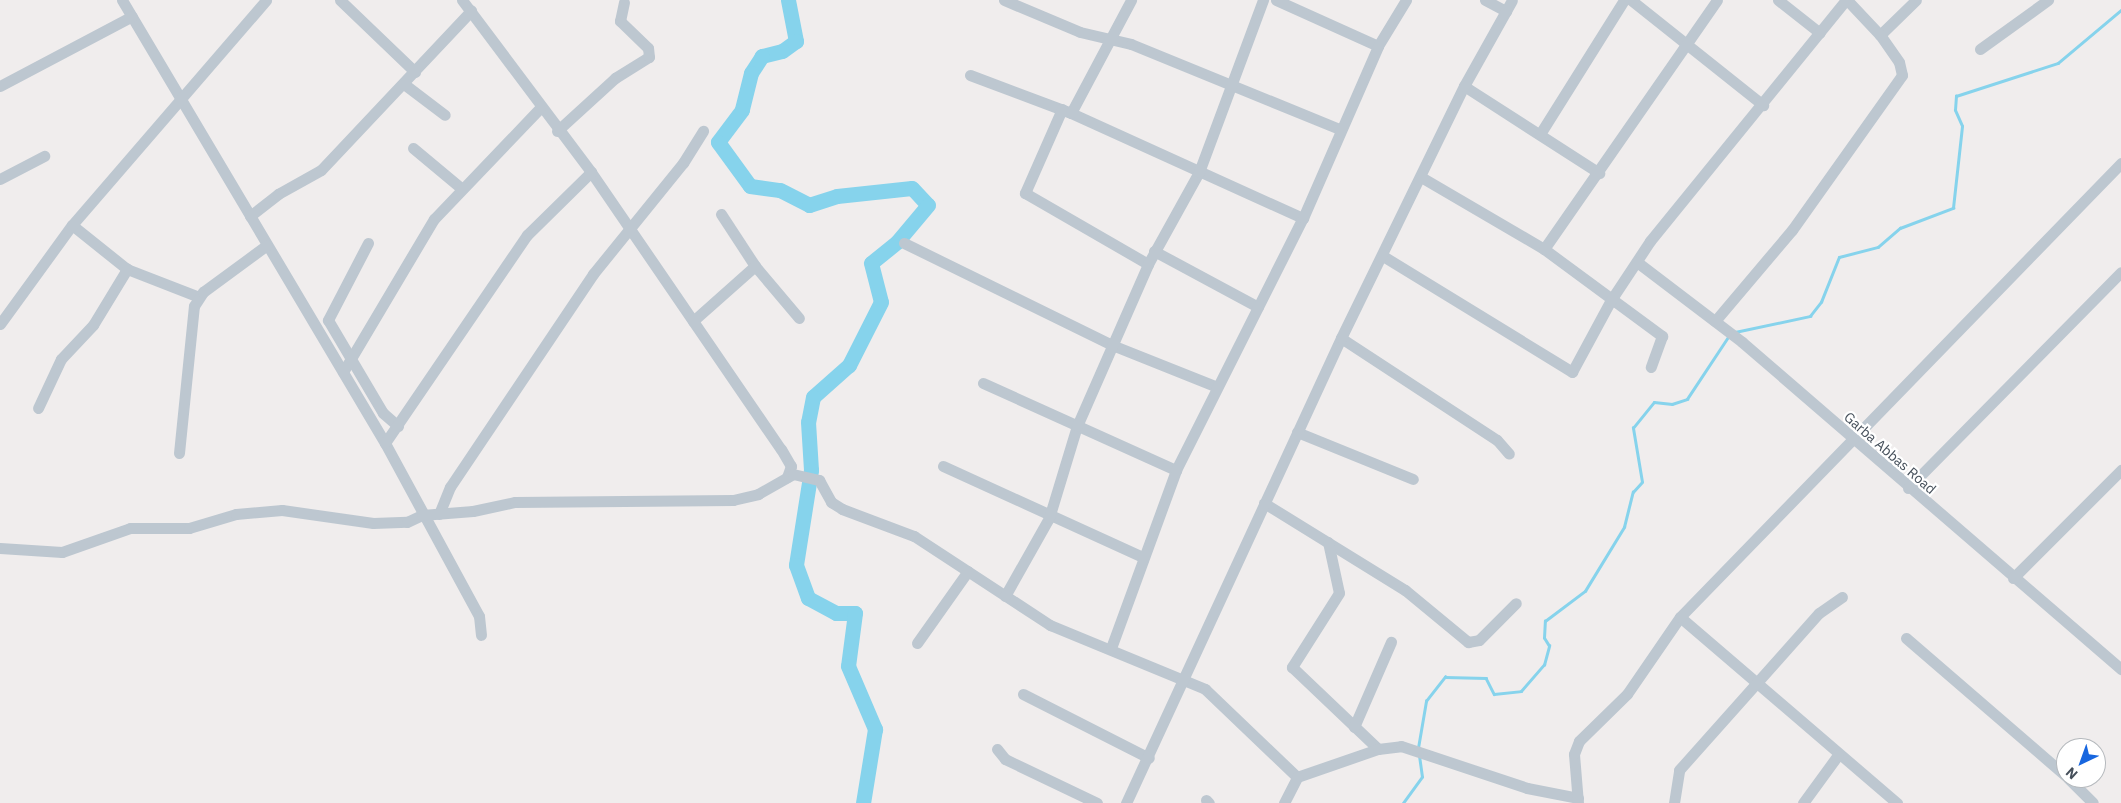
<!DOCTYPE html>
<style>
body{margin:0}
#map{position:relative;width:2121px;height:803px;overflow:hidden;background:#f0eded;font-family:"IBM Plex Sans",sans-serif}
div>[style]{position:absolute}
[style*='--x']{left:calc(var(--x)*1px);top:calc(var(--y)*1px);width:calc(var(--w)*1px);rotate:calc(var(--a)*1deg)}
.stream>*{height:2.5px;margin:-1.25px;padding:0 1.25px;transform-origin:1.25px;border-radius:1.25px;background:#86d3ec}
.river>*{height:15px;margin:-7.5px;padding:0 7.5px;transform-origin:7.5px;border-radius:7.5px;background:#86d3ec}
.minor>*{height:11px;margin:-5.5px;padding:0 5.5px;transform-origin:5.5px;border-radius:5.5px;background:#bdc7d0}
span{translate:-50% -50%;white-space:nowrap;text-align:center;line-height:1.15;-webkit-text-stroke:4.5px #fff;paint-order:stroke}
.street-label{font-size:14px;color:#454f5a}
.north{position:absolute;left:2056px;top:738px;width:50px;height:50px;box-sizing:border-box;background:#fff;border:1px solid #b5b9bd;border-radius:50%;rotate:222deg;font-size:14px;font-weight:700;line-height:20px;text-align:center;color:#454f5a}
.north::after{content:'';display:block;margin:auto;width:18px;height:22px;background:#1766df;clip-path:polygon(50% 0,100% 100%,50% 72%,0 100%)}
</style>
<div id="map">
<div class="stream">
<i style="--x:1735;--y:332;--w:77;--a:-12"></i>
<i style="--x:1810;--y:316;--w:18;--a:-52"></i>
<i style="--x:1821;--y:302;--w:48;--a:-68.2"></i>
<i style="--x:1839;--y:257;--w:40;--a:-14.4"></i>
<i style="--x:1878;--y:247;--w:29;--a:-41"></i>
<i style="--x:1900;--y:228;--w:57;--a:-20.7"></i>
<i style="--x:1953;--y:208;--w:82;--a:-83.7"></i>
<i style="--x:1962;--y:126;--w:17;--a:-114"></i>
<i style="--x:1955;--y:110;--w:14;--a:-86"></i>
<i style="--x:1956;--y:96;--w:107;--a:-17.9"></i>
<i style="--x:2058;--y:63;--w:82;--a:-40.1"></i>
<i style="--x:1418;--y:748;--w:48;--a:-80.3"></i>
<i style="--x:1426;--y:701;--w:31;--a:-52"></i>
<i style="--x:1445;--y:677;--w:41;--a:1.4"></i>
<i style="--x:1486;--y:678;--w:18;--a:63"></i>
<i style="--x:1494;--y:694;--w:27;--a:-6"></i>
<i style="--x:1521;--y:691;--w:35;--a:-49"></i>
<i style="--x:1544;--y:665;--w:20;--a:-75"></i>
<i style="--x:1549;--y:646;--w:9;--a:-122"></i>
<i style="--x:1544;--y:638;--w:17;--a:-87"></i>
<i style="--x:1545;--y:621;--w:50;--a:-36.9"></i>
<i style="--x:1585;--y:591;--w:75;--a:-58.6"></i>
<i style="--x:1624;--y:527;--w:36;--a:-76"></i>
<i style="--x:1633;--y:492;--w:13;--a:-48"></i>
<i style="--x:1642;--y:482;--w:55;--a:-99.5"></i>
<i style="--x:1633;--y:428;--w:33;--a:-51"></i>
<i style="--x:1654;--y:402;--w:18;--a:6"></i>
<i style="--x:1672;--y:404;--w:16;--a:-18"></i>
<i style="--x:1687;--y:399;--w:74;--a:-56.5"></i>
<i style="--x:1403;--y:803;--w:32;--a:-54"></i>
<i style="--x:1422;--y:777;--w:22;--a:-98"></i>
</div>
<div class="river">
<i style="--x:788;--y:0;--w:42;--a:79"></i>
<i style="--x:796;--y:41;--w:17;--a:144"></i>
<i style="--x:782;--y:51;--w:21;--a:166"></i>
<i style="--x:762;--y:56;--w:20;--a:123"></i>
<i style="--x:751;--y:73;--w:38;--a:104"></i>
<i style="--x:742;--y:110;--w:40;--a:127"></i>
<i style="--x:718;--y:142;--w:54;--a:54"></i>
<i style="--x:750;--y:186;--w:30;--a:8"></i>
<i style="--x:780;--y:190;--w:33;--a:27"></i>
<i style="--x:809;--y:205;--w:29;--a:-18"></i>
<i style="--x:837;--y:196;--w:75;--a:-6.1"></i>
<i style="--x:912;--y:188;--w:23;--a:47"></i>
<i style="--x:928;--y:205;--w:48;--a:130"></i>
<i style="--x:897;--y:242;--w:33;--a:141"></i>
<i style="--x:871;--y:263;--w:40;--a:75.6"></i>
<i style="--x:881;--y:302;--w:71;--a:116.9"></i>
<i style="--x:849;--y:365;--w:48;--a:138.4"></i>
<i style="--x:813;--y:397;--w:25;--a:101"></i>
<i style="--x:808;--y:422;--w:48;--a:86.4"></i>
<i style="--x:811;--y:470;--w:96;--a:99"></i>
<i style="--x:796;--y:565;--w:35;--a:70"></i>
<i style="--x:808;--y:598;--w:32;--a:28"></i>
<i style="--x:836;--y:613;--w:19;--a:0"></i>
<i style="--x:855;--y:613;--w:53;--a:97.5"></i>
<i style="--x:848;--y:666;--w:69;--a:66.8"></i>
<i style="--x:875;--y:729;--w:75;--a:99.2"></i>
</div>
<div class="minor">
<i style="--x:122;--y:0;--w:515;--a:59.3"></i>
<i style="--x:385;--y:443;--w:197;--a:61.5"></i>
<i style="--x:479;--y:616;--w:19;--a:84"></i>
<i style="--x:340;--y:0;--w:104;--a:43.8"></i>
<i style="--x:462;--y:0;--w:215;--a:53.1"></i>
<i style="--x:591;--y:172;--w:336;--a:55.6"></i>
<i style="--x:781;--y:449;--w:20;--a:60"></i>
<i style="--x:791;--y:466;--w:12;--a:110"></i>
<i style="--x:1004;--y:0;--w:82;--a:22.8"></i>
<i style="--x:1080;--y:32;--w:52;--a:13.2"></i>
<i style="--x:1131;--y:44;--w:225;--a:22.2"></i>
<i style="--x:1276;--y:0;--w:112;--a:24.3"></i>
<i style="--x:1485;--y:0;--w:24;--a:28"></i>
<i style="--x:1631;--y:0;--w:169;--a:38.5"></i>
<i style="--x:1778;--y:0;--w:53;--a:38.2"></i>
<i style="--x:1880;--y:35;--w:50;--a:-44.2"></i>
<i style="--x:1980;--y:49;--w:84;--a:-35.8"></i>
<i style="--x:970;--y:75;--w:108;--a:20.6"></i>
<i style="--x:1071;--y:113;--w:255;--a:24.4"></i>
<i style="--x:404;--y:84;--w:51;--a:37.1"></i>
<i style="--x:0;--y:86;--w:149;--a:-27.9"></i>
<i style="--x:1464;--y:86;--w:161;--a:32.8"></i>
<i style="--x:1062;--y:109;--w:92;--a:113.8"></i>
<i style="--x:1025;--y:193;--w:142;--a:30"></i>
<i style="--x:1071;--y:113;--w:128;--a:-62"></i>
<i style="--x:557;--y:131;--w:79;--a:-42.4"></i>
<i style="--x:615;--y:78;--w:40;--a:-32"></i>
<i style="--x:649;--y:57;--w:9;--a:-96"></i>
<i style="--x:648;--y:48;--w:39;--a:-136"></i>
<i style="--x:620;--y:21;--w:19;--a:-78"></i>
<i style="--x:1540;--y:134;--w:158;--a:-57.9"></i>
<i style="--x:413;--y:148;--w:62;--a:39.8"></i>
<i style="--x:1421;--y:177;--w:143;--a:30.3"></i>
<i style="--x:1544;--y:249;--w:147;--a:36.4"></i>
<i style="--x:1662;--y:336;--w:33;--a:110"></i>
<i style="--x:0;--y:179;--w:50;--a:-27.6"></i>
<i style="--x:721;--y:214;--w:62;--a:56.8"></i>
<i style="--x:755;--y:266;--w:68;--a:49.8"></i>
<i style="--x:250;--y:216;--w:36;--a:-38"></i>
<i style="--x:278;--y:194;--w:49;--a:-29.2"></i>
<i style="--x:321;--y:170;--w:219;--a:-46.7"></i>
<i style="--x:72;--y:225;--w:70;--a:38.7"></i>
<i style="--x:127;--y:269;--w:77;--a:21.3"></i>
<i style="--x:368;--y:243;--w:87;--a:117.5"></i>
<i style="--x:328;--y:320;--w:108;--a:59.4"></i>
<i style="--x:383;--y:413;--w:20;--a:41"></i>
<i style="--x:904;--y:243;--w:232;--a:26.1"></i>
<i style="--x:1112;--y:345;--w:111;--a:21.7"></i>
<i style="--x:1544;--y:249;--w:303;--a:-55.2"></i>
<i style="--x:1154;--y:251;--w:118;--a:28.3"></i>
<i style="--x:1383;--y:256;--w:222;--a:31.5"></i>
<i style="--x:1572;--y:372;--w:82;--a:-61.6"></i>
<i style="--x:1611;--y:300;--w:71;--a:-56.5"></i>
<i style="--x:1650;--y:241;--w:311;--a:-50.9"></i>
<i style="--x:1637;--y:262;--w:132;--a:37.3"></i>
<i style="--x:1742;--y:342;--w:501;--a:40.79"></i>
<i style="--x:693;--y:321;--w:83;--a:-41.6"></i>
<i style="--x:1715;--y:321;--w:119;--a:-49.8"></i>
<i style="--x:1792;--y:230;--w:190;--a:-54.6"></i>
<i style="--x:1902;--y:75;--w:13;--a:-103"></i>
<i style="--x:1899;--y:62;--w:33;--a:-125"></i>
<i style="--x:1880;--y:35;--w:48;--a:-133.3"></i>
<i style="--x:0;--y:324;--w:122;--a:-54"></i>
<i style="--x:72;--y:225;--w:297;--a:-49.2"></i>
<i style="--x:1341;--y:338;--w:186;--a:33.2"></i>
<i style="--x:1497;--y:440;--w:18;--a:49"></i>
<i style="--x:343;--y:372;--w:178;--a:-59.3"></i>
<i style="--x:434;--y:219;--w:153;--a:-46.3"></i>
<i style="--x:983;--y:383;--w:212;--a:24.3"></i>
<i style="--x:38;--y:408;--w:54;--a:-64.9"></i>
<i style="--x:61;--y:359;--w:47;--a:-46.7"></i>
<i style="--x:93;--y:325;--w:66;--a:-58.7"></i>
<i style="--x:1297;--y:432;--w:125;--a:22.1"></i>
<i style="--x:385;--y:443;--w:252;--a:-55.7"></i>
<i style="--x:527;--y:235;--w:90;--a:-44.5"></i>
<i style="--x:179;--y:453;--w:148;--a:-84.2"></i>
<i style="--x:194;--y:306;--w:17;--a:-57"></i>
<i style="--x:203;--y:292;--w:79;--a:-36.3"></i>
<i style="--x:943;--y:466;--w:220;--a:24.5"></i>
<i style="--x:1908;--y:488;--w:303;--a:-45.4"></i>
<i style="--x:1264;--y:503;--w:166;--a:31.7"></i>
<i style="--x:1405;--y:590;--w:82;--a:39.5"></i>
<i style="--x:1468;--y:642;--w:11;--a:-10"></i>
<i style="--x:1479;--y:640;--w:52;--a:-45"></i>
<i style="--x:439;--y:514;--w:29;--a:-68"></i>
<i style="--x:450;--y:487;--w:257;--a:-56.1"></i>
<i style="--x:593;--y:274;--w:143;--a:-51"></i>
<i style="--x:683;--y:163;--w:38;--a:-58"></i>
<i style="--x:1328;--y:542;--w:52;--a:77.8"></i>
<i style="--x:1339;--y:593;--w:88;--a:122.4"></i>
<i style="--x:1292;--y:667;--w:119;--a:43.6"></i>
<i style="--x:0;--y:548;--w:62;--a:3.7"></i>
<i style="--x:62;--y:552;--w:72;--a:-19.4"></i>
<i style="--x:130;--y:528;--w:59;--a:0"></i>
<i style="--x:189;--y:528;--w:49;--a:-16.6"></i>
<i style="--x:236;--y:514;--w:46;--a:-5"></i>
<i style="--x:282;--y:510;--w:92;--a:8.1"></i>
<i style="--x:373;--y:523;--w:34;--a:-2"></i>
<i style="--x:407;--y:522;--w:17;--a:-25"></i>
<i style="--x:422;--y:515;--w:51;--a:-4.5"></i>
<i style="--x:473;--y:511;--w:43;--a:-12.1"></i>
<i style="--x:515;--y:502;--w:218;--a:-0.5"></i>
<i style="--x:733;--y:500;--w:26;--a:-13"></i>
<i style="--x:758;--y:494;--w:40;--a:-29.7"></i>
<i style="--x:793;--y:474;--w:27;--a:13"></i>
<i style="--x:819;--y:480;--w:25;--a:61"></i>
<i style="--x:831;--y:502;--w:13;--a:32"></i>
<i style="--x:842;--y:509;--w:77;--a:20.6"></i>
<i style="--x:914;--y:536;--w:163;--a:33.2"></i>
<i style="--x:1050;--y:625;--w:168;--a:22.4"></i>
<i style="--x:1205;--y:689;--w:127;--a:43.7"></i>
<i style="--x:1297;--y:777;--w:86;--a:-19.1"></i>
<i style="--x:1378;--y:749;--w:23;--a:-7"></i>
<i style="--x:1401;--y:746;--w:133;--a:18.4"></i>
<i style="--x:1527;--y:788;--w:52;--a:11.1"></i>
<i style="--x:2013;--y:578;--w:153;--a:-45"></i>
<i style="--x:1005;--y:596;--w:90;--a:-60.6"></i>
<i style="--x:1049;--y:518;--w:96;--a:-73.1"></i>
<i style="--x:1077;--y:426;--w:177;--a:-66.3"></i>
<i style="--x:1148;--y:264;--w:105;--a:-61"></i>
<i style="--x:1199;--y:172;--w:184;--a:-69.6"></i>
<i style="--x:1680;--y:617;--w:286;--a:40.6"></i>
<i style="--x:1906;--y:638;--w:211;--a:40.8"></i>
<i style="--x:917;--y:643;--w:88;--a:-54.7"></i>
<i style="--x:1111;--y:648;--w:189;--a:-69.9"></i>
<i style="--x:1176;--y:470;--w:282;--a:-63.3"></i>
<i style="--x:1303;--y:218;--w:188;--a:-66.4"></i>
<i style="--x:1378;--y:46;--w:54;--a:-58.7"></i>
<i style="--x:1023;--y:694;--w:141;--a:26.9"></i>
<i style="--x:1354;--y:727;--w:93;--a:-66.5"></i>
<i style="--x:997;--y:749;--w:13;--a:51"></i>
<i style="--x:1005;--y:759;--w:102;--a:25.6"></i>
<i style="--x:2068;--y:778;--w:35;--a:45"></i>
<i style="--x:1206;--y:800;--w:4;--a:45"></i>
<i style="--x:1126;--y:803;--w:512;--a:-65.19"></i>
<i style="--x:1341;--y:338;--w:280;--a:-64"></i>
<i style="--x:1464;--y:86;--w:98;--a:-60.8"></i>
<i style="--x:1284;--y:803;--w:29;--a:-63"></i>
<i style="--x:1578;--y:803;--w:49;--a:-94.7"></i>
<i style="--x:1574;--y:754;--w:14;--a:-69"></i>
<i style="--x:1579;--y:741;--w:67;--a:-44.4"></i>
<i style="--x:1627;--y:694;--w:93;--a:-55.5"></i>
<i style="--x:1680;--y:617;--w:633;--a:-45.83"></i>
<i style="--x:1674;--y:803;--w:33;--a:-81"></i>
<i style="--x:1679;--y:770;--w:210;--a:-48.3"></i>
<i style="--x:1819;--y:613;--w:28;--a:-35"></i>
<i style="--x:1803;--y:803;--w:59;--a:-53.9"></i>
</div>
<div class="street-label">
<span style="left:1890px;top:453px;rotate:41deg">Garba Abbas Road</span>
</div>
<div class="north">N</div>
</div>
